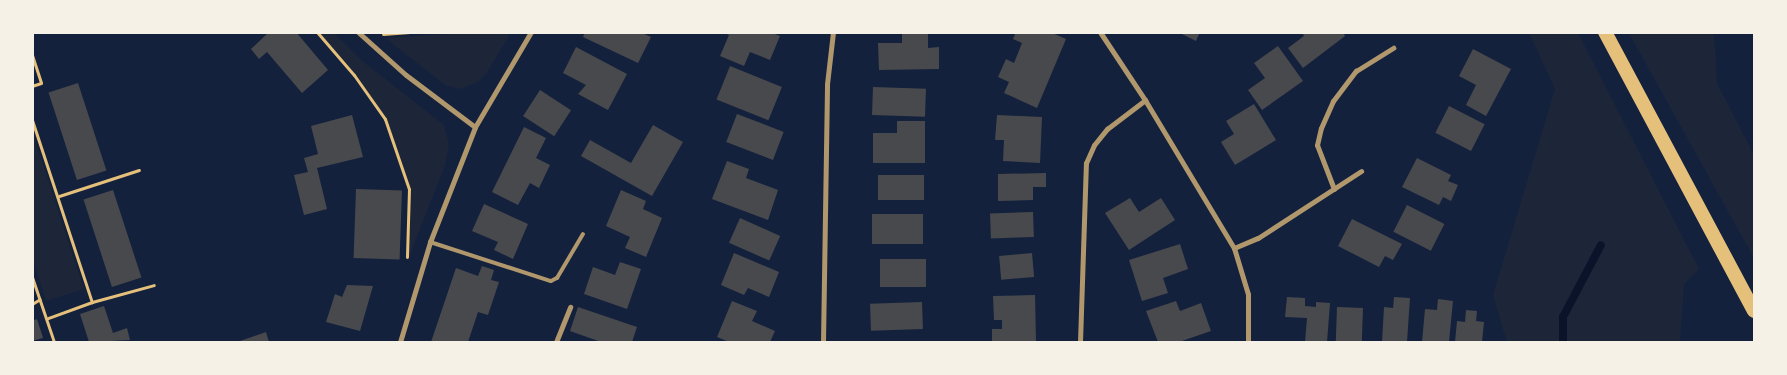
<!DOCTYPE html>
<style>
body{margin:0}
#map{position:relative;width:1787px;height:375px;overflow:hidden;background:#14213d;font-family:"Nunito Sans",sans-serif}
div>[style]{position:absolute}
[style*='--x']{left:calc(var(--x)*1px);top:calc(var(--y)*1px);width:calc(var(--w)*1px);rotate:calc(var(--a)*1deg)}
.green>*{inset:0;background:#1d2539}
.stream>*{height:8px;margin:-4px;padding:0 4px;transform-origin:4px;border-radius:4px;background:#0b132b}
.building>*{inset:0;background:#48494c;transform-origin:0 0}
.path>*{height:3px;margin:-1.5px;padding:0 1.5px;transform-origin:1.5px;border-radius:1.5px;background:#e5c07b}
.service>*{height:4px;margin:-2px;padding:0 2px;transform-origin:2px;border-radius:2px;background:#b1986c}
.minor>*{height:5px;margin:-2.5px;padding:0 2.5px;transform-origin:2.5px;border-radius:2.5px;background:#b1986c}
.trunk>*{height:14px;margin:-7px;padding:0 7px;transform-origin:7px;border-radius:7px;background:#e5c07b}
span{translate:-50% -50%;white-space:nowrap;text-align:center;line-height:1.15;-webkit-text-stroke:5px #f6f1e7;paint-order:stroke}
.frame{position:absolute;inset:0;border:34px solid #f6f1e7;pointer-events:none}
</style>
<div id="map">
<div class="green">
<i style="clip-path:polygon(479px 32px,506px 33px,509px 36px,486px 74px,478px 82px,460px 89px,445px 85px,385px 38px)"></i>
<i style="clip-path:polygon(317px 33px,334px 33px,361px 60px,444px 125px,449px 144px,445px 165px,407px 262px,409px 189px,385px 118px,354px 75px)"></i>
<i style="clip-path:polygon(1529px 33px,1578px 33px,1699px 269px,1684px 284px,1680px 342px,1507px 342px,1493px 295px,1555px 89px)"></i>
<i style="clip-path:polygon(1629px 33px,1714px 33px,1717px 83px,1754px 155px,1754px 258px)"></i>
<i style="clip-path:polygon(33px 134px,84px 289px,46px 301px,33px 260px)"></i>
</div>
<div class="stream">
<i style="--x:1563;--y:342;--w:25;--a:-90"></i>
<i style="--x:1563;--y:317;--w:81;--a:-62.2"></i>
</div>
<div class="building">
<i style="clip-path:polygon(269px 32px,296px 32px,328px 70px,302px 93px,267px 52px,259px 59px,251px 49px)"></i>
<i style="clip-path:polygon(585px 32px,640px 32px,651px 37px,638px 63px,583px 37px)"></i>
<i style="clip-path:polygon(722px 32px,770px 32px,780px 36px,770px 60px,750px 52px,744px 66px,720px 56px,729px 35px)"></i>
<i style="clip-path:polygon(902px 32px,928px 32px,928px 48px,939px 47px,939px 69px,879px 70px,878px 43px,902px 43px)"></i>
<i style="clip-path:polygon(1016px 32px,1050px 32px,1066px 39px,1037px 108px,1004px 93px,1009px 82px,998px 77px,1006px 59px,1014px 63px,1022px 43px,1013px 39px)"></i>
<i style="clip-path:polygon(1178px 32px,1200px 32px,1196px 41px)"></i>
<i style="clip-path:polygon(1302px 32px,1343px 32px,1345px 36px,1303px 68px,1288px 48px,1304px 36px)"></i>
<i style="clip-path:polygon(1278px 46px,1303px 81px,1262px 110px,1248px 90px,1265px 78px,1254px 63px)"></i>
<i style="clip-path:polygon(576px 47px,627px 74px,608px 110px,578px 94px,586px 85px,563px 73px)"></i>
<i style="clip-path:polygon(1473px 49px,1511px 69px,1486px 116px,1466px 105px,1476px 85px,1459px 76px)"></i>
<i style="left:730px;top:66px;width:56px;height:36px;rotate:22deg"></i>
<i style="left:78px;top:83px;width:92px;height:31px;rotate:72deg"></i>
<i style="left:873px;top:87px;width:53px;height:28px;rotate:2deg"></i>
<i style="left:540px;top:90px;width:37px;height:31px;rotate:33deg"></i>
<i style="clip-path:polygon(1254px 104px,1276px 140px,1235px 165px,1221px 142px,1234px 134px,1226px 121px)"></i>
<i style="left:1449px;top:106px;width:40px;height:30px;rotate:27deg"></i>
<i style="left:737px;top:114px;width:50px;height:30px;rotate:21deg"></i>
<i style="clip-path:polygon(352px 115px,363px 157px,317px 168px,327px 209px,304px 215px,294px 175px,308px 172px,304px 158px,318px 154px,311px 126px)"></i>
<i style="clip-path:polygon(997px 115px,1042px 117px,1040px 163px,1003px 161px,1004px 140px,995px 140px)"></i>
<i style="clip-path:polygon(897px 121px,925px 121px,925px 163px,873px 163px,873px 133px,897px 133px)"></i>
<i style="clip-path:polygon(653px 125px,683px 142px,652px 196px,581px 156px,590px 140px,631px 163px)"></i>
<i style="clip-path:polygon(524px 127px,546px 138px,536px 158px,550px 165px,539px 188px,530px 183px,518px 205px,492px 192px)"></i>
<i style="clip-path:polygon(1417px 158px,1451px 175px,1448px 181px,1458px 185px,1451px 201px,1443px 197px,1439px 205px,1402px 187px)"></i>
<i style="clip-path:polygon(727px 161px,749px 169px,746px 178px,778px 190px,768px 220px,712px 199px)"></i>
<i style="clip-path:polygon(1046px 173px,1046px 187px,1033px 187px,1033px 200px,998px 201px,998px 174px)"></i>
<i style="left:878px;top:175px;width:46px;height:25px"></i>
<i style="left:356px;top:189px;width:46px;height:69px;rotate:2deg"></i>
<i style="left:113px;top:190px;width:92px;height:31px;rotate:72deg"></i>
<i style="clip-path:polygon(621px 190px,646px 201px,643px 209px,662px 218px,646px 257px,625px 248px,630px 237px,606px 226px)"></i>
<i style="clip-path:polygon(1130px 198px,1139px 212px,1161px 198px,1175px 220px,1129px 250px,1105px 213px)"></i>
<i style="clip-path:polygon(484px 204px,528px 224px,513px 259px,494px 250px,498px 242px,472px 231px)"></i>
<i style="left:1407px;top:205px;width:42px;height:30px;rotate:27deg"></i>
<i style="left:1033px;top:212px;width:25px;height:43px;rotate:88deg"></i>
<i style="left:923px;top:214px;width:30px;height:51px;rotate:90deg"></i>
<i style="left:740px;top:218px;width:44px;height:27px;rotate:24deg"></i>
<i style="clip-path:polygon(1352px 219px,1402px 244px,1393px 260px,1385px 256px,1379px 267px,1338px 246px)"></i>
<i style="clip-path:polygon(1180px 244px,1188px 269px,1163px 278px,1168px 293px,1142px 301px,1129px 260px)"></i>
<i style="clip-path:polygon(734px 253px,779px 272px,769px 297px,748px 288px,744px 295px,721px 285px)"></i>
<i style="left:1032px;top:253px;width:24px;height:33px;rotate:85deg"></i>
<i style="left:880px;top:259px;width:46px;height:28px"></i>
<i style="clip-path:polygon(620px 262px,641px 269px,627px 309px,584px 294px,593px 267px,615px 275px)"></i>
<i style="clip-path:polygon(482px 266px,494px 270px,491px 280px,499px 282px,488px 315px,478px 312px,468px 342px,431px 342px,456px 268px,478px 276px)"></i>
<i style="clip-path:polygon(347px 285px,373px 286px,360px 331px,326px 322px,335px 294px,342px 297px)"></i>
<i style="clip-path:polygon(1035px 295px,1036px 341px,992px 342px,992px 329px,1002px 329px,1002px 320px,994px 320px,993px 296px)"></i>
<i style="clip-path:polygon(1287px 297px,1305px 298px,1305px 306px,1316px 307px,1316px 302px,1330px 303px,1327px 342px,1305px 342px,1307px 318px,1285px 317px)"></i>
<i style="clip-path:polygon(1394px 297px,1410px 298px,1407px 342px,1382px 342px,1384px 307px,1393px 308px)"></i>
<i style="clip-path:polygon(1438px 299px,1453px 301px,1449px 342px,1422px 342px,1425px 309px,1437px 310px)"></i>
<i style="clip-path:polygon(732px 301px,757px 311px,752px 321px,775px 331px,770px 342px,729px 342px,717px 337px)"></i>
<i style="clip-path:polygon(1176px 301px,1180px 311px,1201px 303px,1211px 331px,1179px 342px,1158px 342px,1146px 311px)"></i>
<i style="left:922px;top:302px;width:27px;height:52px;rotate:88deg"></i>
<i style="clip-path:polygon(104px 306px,113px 333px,127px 328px,130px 340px,89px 342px,80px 314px)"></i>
<i style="clip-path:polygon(578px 307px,637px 327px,632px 342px,601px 342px,570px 331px)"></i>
<i style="left:1337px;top:307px;width:26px;height:35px;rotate:2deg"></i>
<i style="clip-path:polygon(1466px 310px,1477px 311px,1476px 321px,1484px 322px,1482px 342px,1455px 342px,1457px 321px,1465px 322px)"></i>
<i style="clip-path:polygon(37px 319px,43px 338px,32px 341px,32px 321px)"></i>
<i style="clip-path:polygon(266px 332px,269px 342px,237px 342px)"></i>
</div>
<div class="path">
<i style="--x:317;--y:32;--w:57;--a:49.3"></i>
<i style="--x:354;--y:75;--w:54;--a:54.8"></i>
<i style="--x:385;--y:119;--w:74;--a:71.1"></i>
<i style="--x:409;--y:189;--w:68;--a:91.7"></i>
<i style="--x:383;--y:34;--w:27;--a:-4"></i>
<i style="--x:32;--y:55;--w:29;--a:72"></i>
<i style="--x:41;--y:83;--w:9;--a:162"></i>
<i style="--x:32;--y:120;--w:192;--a:71.8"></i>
<i style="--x:92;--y:302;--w:47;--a:160"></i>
<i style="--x:59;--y:196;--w:84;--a:-18"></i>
<i style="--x:32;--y:277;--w:69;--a:71.3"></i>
<i style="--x:92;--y:302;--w:64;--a:-15.3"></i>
<i style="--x:32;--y:304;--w:9;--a:-32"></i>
</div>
<div class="service">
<i style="--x:430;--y:242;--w:127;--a:17.9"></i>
<i style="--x:551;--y:281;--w:7;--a:-27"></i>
<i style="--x:557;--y:278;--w:51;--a:-59.4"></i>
</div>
<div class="minor">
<i style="--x:358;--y:32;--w:64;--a:41.9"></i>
<i style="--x:406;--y:75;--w:86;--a:37"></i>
<i style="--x:1100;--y:32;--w:82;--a:56.5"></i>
<i style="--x:1145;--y:100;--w:173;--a:59"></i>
<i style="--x:1234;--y:248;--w:48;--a:73.1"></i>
<i style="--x:1248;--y:294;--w:48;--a:90"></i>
<i style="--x:1334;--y:189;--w:47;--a:-111.1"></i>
<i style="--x:1317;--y:145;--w:17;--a:-77"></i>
<i style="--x:1321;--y:128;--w:30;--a:-66"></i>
<i style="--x:1333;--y:101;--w:38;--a:-53"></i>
<i style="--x:1356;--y:71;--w:44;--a:-31.9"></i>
<i style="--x:1234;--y:248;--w:26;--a:-23"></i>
<i style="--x:1258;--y:238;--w:123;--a:-33"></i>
<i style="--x:400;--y:342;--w:104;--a:-73.3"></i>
<i style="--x:430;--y:242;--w:123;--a:-68.6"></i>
<i style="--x:475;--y:127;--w:110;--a:-59.5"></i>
<i style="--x:556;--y:342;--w:38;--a:-68"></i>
<i style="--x:823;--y:342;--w:258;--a:-89.1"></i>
<i style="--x:827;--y:84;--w:52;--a:-83.4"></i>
<i style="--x:1080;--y:342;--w:179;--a:-88.1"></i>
<i style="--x:1086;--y:163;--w:20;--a:-66"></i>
<i style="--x:1094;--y:145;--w:21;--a:-51"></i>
<i style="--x:1107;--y:129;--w:48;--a:-37.3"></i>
</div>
<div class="trunk">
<i style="--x:1605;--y:32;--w:316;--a:61.9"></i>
</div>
<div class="frame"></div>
</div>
